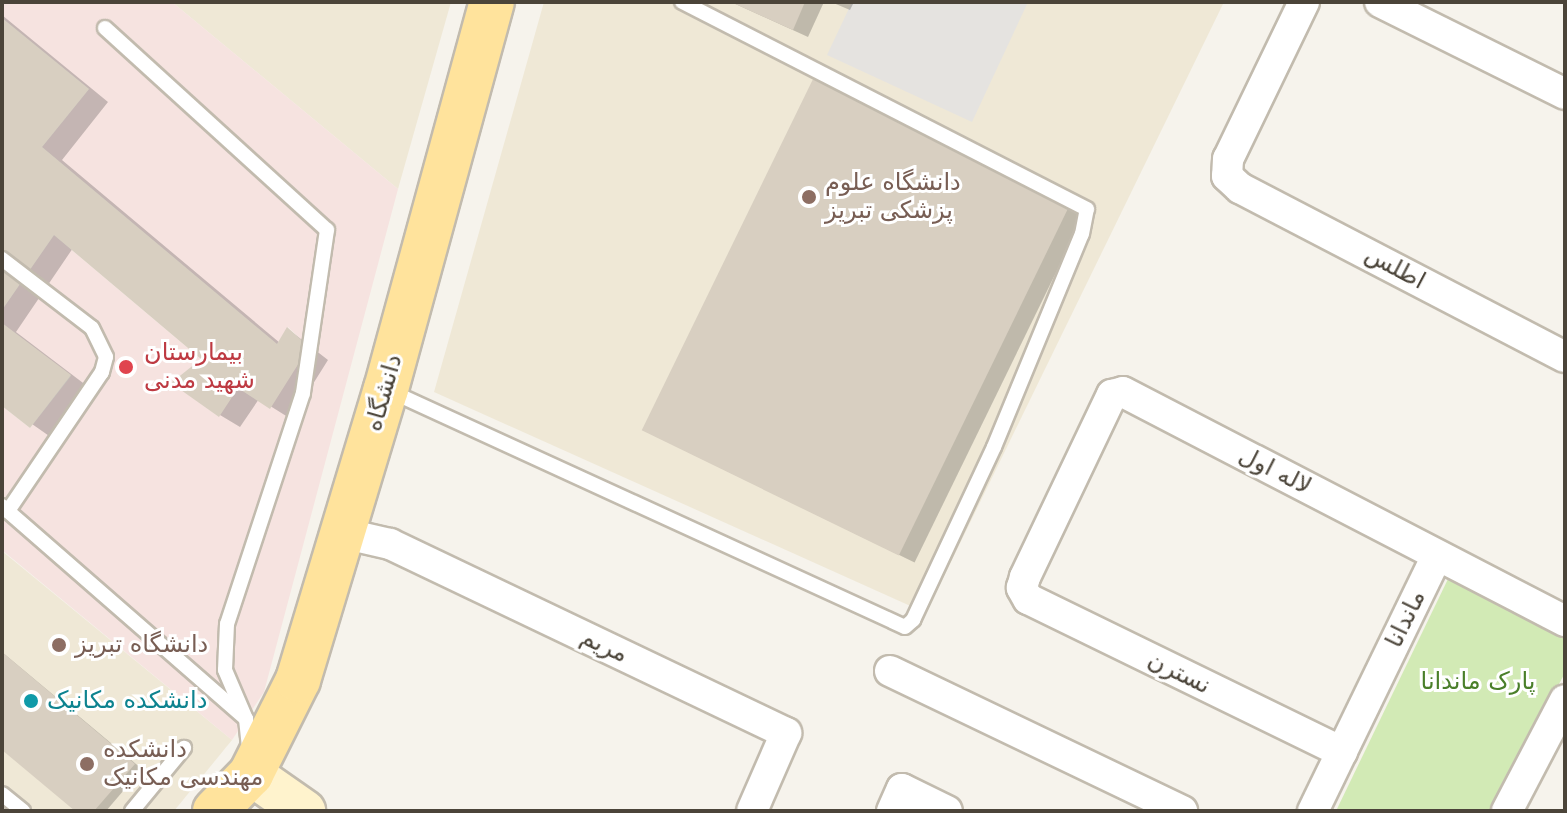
<!DOCTYPE html>
<meta charset="utf-8">
<style>
body{margin:0}
#map{position:relative;width:1567px;height:813px;overflow:hidden;background:#f6f3ec;font-family:"DejaVu Sans",Cairo,sans-serif}
div>[style]{position:absolute}
[style*='--x']{left:calc(var(--x)*1px);top:calc(var(--y)*1px);width:calc(var(--w)*1px);rotate:calc(var(--a)*1deg)}
.education>*{inset:0;background:#efe8d6}
.medical>*{inset:0;background:#f6e3e0}
.green>*{inset:0;background:#d2eab5}
.parking>*{inset:0;background:#e5e3e0}
.shadow>*{inset:0;background:#0003;transform-origin:0 0}
.building>*{inset:0;background:#d8cfc1;transform-origin:0 0}
.roads{filter:drop-shadow(2px 0 #c2bbae) drop-shadow(-2px 0 #c2bbae) drop-shadow(0 2px #c2bbae) drop-shadow(0 -2px #c2bbae)}
.service>*{height:14px;margin:-7px;padding:0 7px;transform-origin:7px;border-radius:7px;background:#fff}
.minor>*{height:30px;margin:-15px;padding:0 15px;transform-origin:15px;border-radius:15px;background:#fff}
.secondary>*{height:42px;margin:-21px;padding:0 21px;transform-origin:21px;border-radius:21px;background:#fff3cd}
.primary>*{height:44px;margin:-22px;padding:0 22px;transform-origin:22px;border-radius:22px;background:#ffe39c}
.dots>*{width:22px;height:22px;translate:-50% -50%;box-sizing:border-box;border:4px solid #fff;border-radius:50%}
span{translate:-50% -50%;white-space:nowrap;text-align:center;line-height:1.15;-webkit-text-stroke:6px #fff;paint-order:stroke}
.education-label{font-size:24px;color:#785e54}
.left{translate:0 -50%;text-align:left}
.street-label{font-size:24px;color:#4b4439}
.health-label{font-size:24px;color:#be3a42}
.park-label{font-size:24px;color:#4a7f2a}
.culture-label{font-size:24px;color:#0d838f}
.frame{position:absolute;inset:0;border:4px solid #4b4439;pointer-events:none}
</style>
<div id="map">
<div class="education">
<i style="clip-path:polygon(172px 2px,451px 2px,398px 189px)"></i>
<i style="clip-path:polygon(544px 2px,1224px 2px,926px 613px,434px 392px)"></i>
<i style="clip-path:polygon(2px 551px,232px 740px,174px 811px,2px 811px)"></i>
</div>
<div class="medical">
<i style="clip-path:polygon(2px 2px,172px 2px,398px 189px,264px 692px,232px 740px,2px 550px,2px 406px,30px 428px,71px 376px,2px 323px,2px 310px,54px 235px,201px 359px,172px 383px,218px 416px,238px 388px,270px 408px,308px 347px,288px 327px,277px 344px,42px 147px,89px 89px,2px 18px)"></i>
</div>
<div class="green">
<i style="clip-path:polygon(1448px 579px,1565px 636px,1565px 673px,1489px 811px,1336px 811px)"></i>
</div>
<div class="parking">
<i style="clip-path:polygon(852px 2px,1028px 2px,972px 122px,827px 55px)"></i>
</div>
<div class="shadow">
<i style="clip-path:polygon(731px 2px,824px 2px,808px 37px)"></i>
<i style="clip-path:polygon(831px 2px,854px 2px,850px 10px)"></i>
<i style="clip-path:polygon(2px 15px,108px 102px,62px 160px,280px 343px,288px 329px,328px 360px,291px 419px,259px 399px,240px 427px,220px 415px,204px 359px,73px 248px,16px 332px,91px 389px,52px 438px,2px 403px)"></i>
<i style="left:815px;top:80px;width:301px;height:390px;rotate:26deg"></i>
<i style="clip-path:polygon(2px 652px,142px 769px,106px 811px,78px 811px,2px 748px)"></i>
</div>
<div class="building">
<i style="clip-path:polygon(731px 2px,805px 2px,793px 30px)"></i>
<i style="clip-path:polygon(2px 18px,89px 89px,42px 147px,277px 344px,287px 327px,309px 347px,270px 409px,238px 388px,219px 417px,171px 383px,201px 359px,54px 235px,2px 310px)"></i>
<i style="left:814px;top:77px;width:286px;height:393px;rotate:26deg"></i>
<i style="clip-path:polygon(2px 323px,71px 375px,30px 428px,2px 406px)"></i>
<i style="clip-path:polygon(2px 652px,135px 764px,94px 811px,75px 811px,2px 750px)"></i>
</div>
<div class="roads">
<div class="service">
<i style="--x:105;--y:28;--w:300;--a:42.3"></i>
<i style="--x:327;--y:230;--w:165;--a:98.4"></i>
<i style="--x:303;--y:393;--w:243;--a:108.2"></i>
<i style="--x:227;--y:624;--w:46;--a:92.5"></i>
<i style="--x:225;--y:670;--w:53;--a:66.8"></i>
<i style="--x:2;--y:259;--w:113;--a:37.5"></i>
<i style="--x:92;--y:328;--w:32;--a:64"></i>
<i style="--x:106;--y:357;--w:16;--a:105"></i>
<i style="--x:102;--y:372;--w:168;--a:124.1"></i>
<i style="--x:390;--y:391;--w:566;--a:24.62"></i>
<i style="--x:905;--y:627;--w:11;--a:-41"></i>
<i style="--x:913;--y:620;--w:191;--a:-64.9"></i>
<i style="--x:994;--y:447;--w:230;--a:-67.6"></i>
<i style="--x:1082;--y:234;--w:25;--a:-79"></i>
<i style="--x:1087;--y:209;--w:455;--a:-152.9"></i>
<i style="--x:2;--y:506;--w:324;--a:41.1"></i>
<i style="--x:246;--y:719;--w:31;--a:84"></i>
<i style="--x:2;--y:794;--w:27;--a:39"></i>
<i style="--x:132;--y:811;--w:82;--a:-50.5"></i>
</div>
<div class="minor">
<i style="--x:1304;--y:2;--w:174;--a:115.8"></i>
<i style="--x:1228;--y:159;--w:17;--a:93"></i>
<i style="--x:1227;--y:176;--w:18;--a:43"></i>
<i style="--x:1240;--y:188;--w:366;--a:27.5"></i>
<i style="--x:1380;--y:2;--w:207;--a:26.4"></i>
<i style="--x:342;--y:533;--w:49;--a:12.9"></i>
<i style="--x:390;--y:544;--w:439;--a:25.5"></i>
<i style="--x:786;--y:733;--w:85;--a:113.6"></i>
<i style="--x:890;--y:671;--w:324;--a:25.6"></i>
<i style="--x:1342;--y:752;--w:349;--a:-154"></i>
<i style="--x:1028;--y:599;--w:13;--a:-119"></i>
<i style="--x:1022;--y:588;--w:11;--a:-75"></i>
<i style="--x:1025;--y:577;--w:202;--a:-64.5"></i>
<i style="--x:1112;--y:395;--w:11;--a:-15"></i>
<i style="--x:1123;--y:392;--w:498;--a:27.4"></i>
<i style="--x:892;--y:811;--w:24;--a:-66"></i>
<i style="--x:902;--y:789;--w:50;--a:26.1"></i>
<i style="--x:1313;--y:811;--w:284;--a:-64.1"></i>
<i style="--x:1507;--y:811;--w:125;--a:-62.4"></i>
</div>
<div class="secondary">
<i style="--x:251;--y:774;--w:65;--a:34.9"></i>
</div>
<div class="primary">
<i style="--x:215;--y:811;--w:52;--a:-45.8"></i>
<i style="--x:251;--y:774;--w:105;--a:-63.4"></i>
<i style="--x:298;--y:680;--w:304;--a:-73.2"></i>
<i style="--x:386;--y:389;--w:401;--a:-74.7"></i>
</div>
</div>
<div class="dots">
<i style="left:809px;top:197px;background:#8d6e63"></i>
<i style="left:126px;top:367px;background:#e0444e"></i>
<i style="left:59px;top:645px;background:#8d6e63"></i>
<i style="left:31px;top:701px;background:#0f9aa8"></i>
<i style="left:87px;top:764px;background:#8d6e63"></i>
</div>
<div class="education-label">
<span class="left" style="left:825px;top:197px">دانشگاه علوم<br>پزشکی تبریز</span>
<span class="left" style="left:75px;top:645px">دانشگاه تبریز</span>
<span class="left" style="left:103px;top:764px">دانشکده<br>مهندسی مکانیک</span>
</div>
<div class="street-label">
<span style="left:1395px;top:268px;rotate:28deg">اطلس</span>
<span style="left:384px;top:393px;rotate:-74deg">دانشگاه</span>
<span style="left:1275px;top:471px;rotate:27deg">لاله اول</span>
<span style="left:1406px;top:619px;rotate:-64deg">ماندانا</span>
<span style="left:604px;top:646px;rotate:25deg">مریم</span>
<span style="left:1179px;top:673px;rotate:26deg">نسترن</span>
</div>
<div class="health-label">
<span class="left" style="left:144px;top:367px">بیمارستان<br>شهید مدنی</span>
</div>
<div class="park-label">
<span style="left:1478px;top:682px">پارک ماندانا</span>
</div>
<div class="culture-label">
<span class="left" style="left:47px;top:701px">دانشکده مکانیک</span>
</div>
<div class="frame"></div>
</div>
